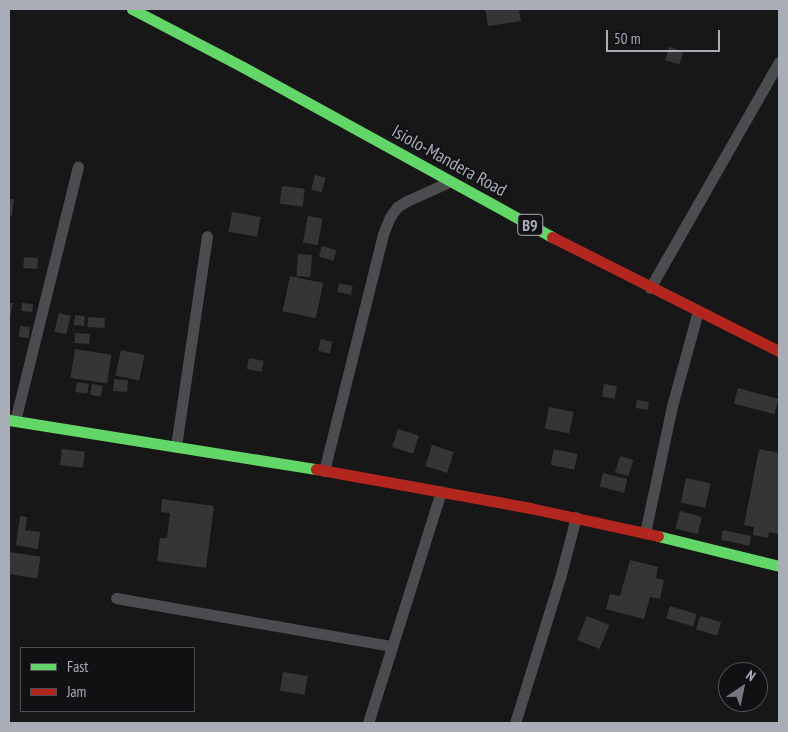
<!DOCTYPE html>
<style>
body{margin:0}
#map{position:relative;width:788px;height:732px;overflow:hidden;background:#171717;font-family:"PT Sans Narrow",sans-serif}
div>[style]{position:absolute}
[style*='--x']{left:calc(var(--x)*1px);top:calc(var(--y)*1px);width:calc(var(--w)*1px);rotate:calc(var(--a)*1deg)}
.building>*{inset:0;background:#353536;transform-origin:0 0}
.street>*{height:11px;margin:-5.5px;padding:0 5.5px;transform-origin:5.5px;border-radius:5.5px;background:#4b4c50}
.fast>*{height:11px;margin:-5.5px;padding:0 5.5px;transform-origin:5.5px;border-radius:5.5px;background:#63d668}
.jam>*{height:11px;margin:-5.5px;padding:0 5.5px;transform-origin:5.5px;border-radius:5.5px;background:#b3261e}
span{translate:-50% -50%;white-space:nowrap;text-align:center;line-height:1.15;-webkit-text-stroke:4px #111113;paint-order:stroke}
.shield-label span{padding:1px 4px;background:#111113;border:1px solid;border-radius:4px;-webkit-text-stroke-width:0}
.shield-label{font-size:16px;color:#a8adb8;font-weight:700}
.street-label{font-size:18px;color:#a8adb8}
.frame{position:absolute;inset:0;border:10px solid #a8adb8;pointer-events:none}
.legend{position:absolute;left:20px;top:647px;width:175px;height:65px;box-sizing:border-box;background:#111113;border:1px solid #4d4f55;margin:0;padding:6px 9px;list-style:none;font-size:15px;color:#a8adb8}
.legend li{display:flex;align-items:center;gap:10px;height:25px}
.legend b{width:25px;border:1px solid #4d4f55}
.north{position:absolute;left:718px;top:662px;width:50px;height:50px;box-sizing:border-box;background:#111113;border:1px solid #4d4f55;border-radius:50%;rotate:34deg;font-size:14px;font-weight:700;line-height:20px;text-align:center;color:#a8adb8}
.north::after{content:'';display:block;margin:auto;width:18px;height:22px;background:#757880;clip-path:polygon(50% 0,100% 100%,50% 72%,0 100%)}
.scale{position:absolute;left:606px;top:30px;width:114px;height:22px;box-sizing:border-box;border:2px solid #a8adb8;border-top:0;padding-left:6px;font-size:15px;line-height:18px;white-space:nowrap;color:#a8adb8;-webkit-text-stroke:4px #111113;paint-order:stroke}
</style>
<div id="map">
<div class="building">
<i style="clip-path:polygon(485px 9px,519px 9px,521px 21px,488px 26px)"></i>
<i style="left:669px;top:47px;width:15px;height:14px;rotate:16deg"></i>
<i style="left:315px;top:175px;width:11px;height:15px;rotate:15deg"></i>
<i style="left:282px;top:186px;width:23px;height:18px;rotate:7deg"></i>
<i style="clip-path:polygon(9px 199px,14px 199px,12px 216px,9px 215px)"></i>
<i style="left:232px;top:212px;width:29px;height:20px;rotate:10deg"></i>
<i style="left:308px;top:216px;width:15px;height:27px;rotate:11deg"></i>
<i style="left:322px;top:246px;width:15px;height:11px;rotate:16deg"></i>
<i style="left:298px;top:254px;width:14px;height:22px;rotate:4deg"></i>
<i style="left:24px;top:257px;width:14px;height:11px;rotate:4deg"></i>
<i style="left:290px;top:276px;width:34px;height:36px;rotate:12deg"></i>
<i style="left:339px;top:283px;width:14px;height:9px;rotate:12deg"></i>
<i style="clip-path:polygon(9px 303px,13px 303px,10px 318px,9px 318px)"></i>
<i style="left:22px;top:303px;width:11px;height:8px;rotate:5deg"></i>
<i style="left:59px;top:313px;width:12px;height:19px;rotate:14deg"></i>
<i style="left:75px;top:315px;width:10px;height:10px;rotate:6deg"></i>
<i style="left:88px;top:317px;width:17px;height:10px;rotate:3deg"></i>
<i style="left:20px;top:326px;width:10px;height:11px;rotate:6deg"></i>
<i style="left:75px;top:333px;width:15px;height:10px;rotate:4deg"></i>
<i style="left:321px;top:339px;width:12px;height:12px;rotate:14deg"></i>
<i style="left:75px;top:349px;width:37px;height:29px;rotate:9deg"></i>
<i style="left:121px;top:350px;width:24px;height:26px;rotate:12deg"></i>
<i style="left:249px;top:358px;width:15px;height:11px;rotate:11deg"></i>
<i style="left:114px;top:379px;width:14px;height:12px;rotate:4deg"></i>
<i style="left:77px;top:382px;width:12px;height:10px;rotate:9deg"></i>
<i style="left:92px;top:384px;width:11px;height:11px;rotate:10deg"></i>
<i style="left:604px;top:384px;width:13px;height:13px;rotate:9deg"></i>
<i style="left:738px;top:388px;width:42px;height:16px;rotate:15deg"></i>
<i style="left:637px;top:400px;width:12px;height:8px;rotate:9deg"></i>
<i style="left:549px;top:407px;width:25px;height:22px;rotate:11deg"></i>
<i style="left:398px;top:429px;width:22px;height:19px;rotate:18deg"></i>
<i style="left:432px;top:445px;width:23px;height:22px;rotate:18deg"></i>
<i style="left:62px;top:449px;width:23px;height:16px;rotate:7deg"></i>
<i style="left:554px;top:449px;width:24px;height:16px;rotate:12deg"></i>
<i style="clip-path:polygon(759px 449px,779px 453px,779px 527px,778px 534px,769px 532px,768px 538px,753px 535px,754px 527px,744px 525px)"></i>
<i style="left:620px;top:456px;width:14px;height:17px;rotate:17deg"></i>
<i style="left:603px;top:473px;width:25px;height:14px;rotate:14deg"></i>
<i style="left:686px;top:478px;width:25px;height:25px;rotate:12deg"></i>
<i style="clip-path:polygon(162px 499px,214px 506px,206px 568px,157px 561px,160px 538px,167px 538px,170px 513px,161px 512px)"></i>
<i style="left:680px;top:511px;width:23px;height:18px;rotate:15deg"></i>
<i style="clip-path:polygon(20px 516px,27px 517px,25px 530px,40px 532px,38px 549px,16px 545px)"></i>
<i style="left:723px;top:530px;width:29px;height:10px;rotate:12deg"></i>
<i style="left:10px;top:552px;width:31px;height:22px;rotate:9deg"></i>
<i style="clip-path:polygon(630px 560px,658px 567px,656px 578px,664px 580px,660px 599px,650px 597px,644px 619px,606px 609px,610px 594px,620px 596px)"></i>
<i style="left:670px;top:606px;width:28px;height:13px;rotate:17deg"></i>
<i style="left:587px;top:616px;width:24px;height:26px;rotate:22deg"></i>
<i style="left:700px;top:616px;width:22px;height:14px;rotate:16deg"></i>
<i style="left:283px;top:672px;width:25px;height:19px;rotate:9deg"></i>
</div>
<div class="street">
<i style="--x:650;--y:288;--w:260;--a:-60.3"></i>
<i style="--x:15;--y:421;--w:262;--a:-76.1"></i>
<i style="--x:176;--y:446;--w:212;--a:-81.6"></i>
<i style="--x:324;--y:471;--w:244;--a:-76"></i>
<i style="--x:383;--y:234;--w:18;--a:-68"></i>
<i style="--x:390;--y:217;--w:12;--a:-55"></i>
<i style="--x:397;--y:207;--w:12;--a:-31"></i>
<i style="--x:407;--y:201;--w:46;--a:-24.3"></i>
<i style="--x:645;--y:533;--w:130;--a:-78"></i>
<i style="--x:672;--y:406;--w:98;--a:-74.7"></i>
<i style="--x:116;--y:598;--w:280;--a:9.9"></i>
<i style="--x:368;--y:723;--w:243;--a:-72.5"></i>
<i style="--x:515;--y:723;--w:152;--a:-72.8"></i>
<i style="--x:560;--y:578;--w:63;--a:-75.3"></i>
</div>
<div class="fast">
<i style="--x:132;--y:9;--w:125;--a:27.6"></i>
<i style="--x:243;--y:67;--w:353;--a:28.8"></i>
<i style="--x:9;--y:420;--w:311;--a:9.1"></i>
<i style="--x:658;--y:536;--w:125;--a:13.9"></i>
</div>
<div class="jam">
<i style="--x:552;--y:237;--w:254;--a:26.7"></i>
<i style="--x:316;--y:469;--w:218;--a:10.3"></i>
<i style="--x:530;--y:508;--w:131;--a:12.3"></i>
</div>
<div class="shield-label">
<span style="left:530px;top:225px">B9</span>
</div>
<div class="street-label">
<span style="left:449px;top:161px;rotate:29deg">Isiolo-Mandera Road</span>
</div>
<div class="frame"></div>
<ul class="legend">
<li><b style="height:6px;background:#63d668"></b>Fast</li>
<li><b style="height:6px;background:#b3261e"></b>Jam</li>
</ul>
<div class="north">N</div>
<div class="scale">50 m</div>
</div>
